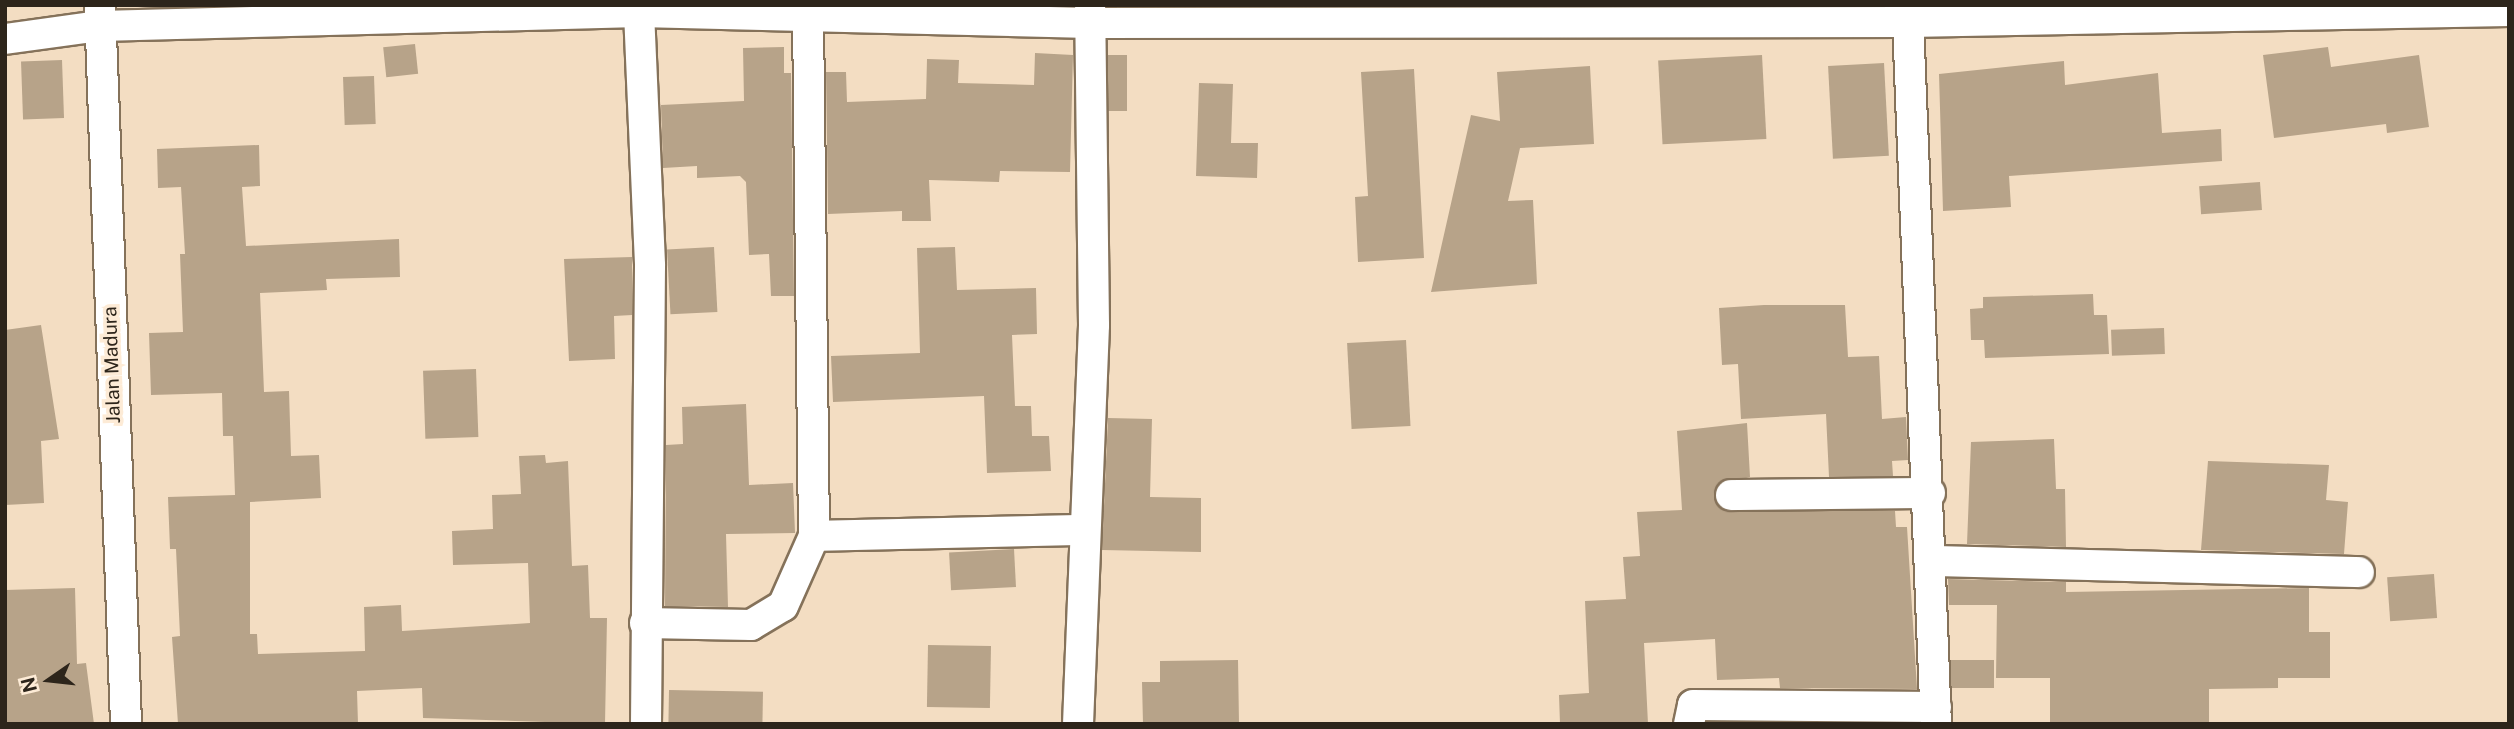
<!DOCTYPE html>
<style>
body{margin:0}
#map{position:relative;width:2514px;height:729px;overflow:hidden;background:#f3ddc2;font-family:"Public Sans",sans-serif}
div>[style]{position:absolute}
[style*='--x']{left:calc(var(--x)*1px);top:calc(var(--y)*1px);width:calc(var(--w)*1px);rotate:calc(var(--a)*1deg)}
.building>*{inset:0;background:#b7a389;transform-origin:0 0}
.roads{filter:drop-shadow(2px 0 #85725a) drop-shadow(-2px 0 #85725a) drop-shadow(0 2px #85725a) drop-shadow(0 -2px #85725a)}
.minor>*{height:30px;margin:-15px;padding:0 15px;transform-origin:15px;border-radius:15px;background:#fff}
span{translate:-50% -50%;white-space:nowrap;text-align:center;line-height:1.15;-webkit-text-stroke:7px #fdebd6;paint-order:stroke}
.street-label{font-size:19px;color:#2d251b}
.frame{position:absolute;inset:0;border:7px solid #2d251b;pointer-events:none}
.north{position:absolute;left:14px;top:645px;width:70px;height:70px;-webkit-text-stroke:5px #fdebd6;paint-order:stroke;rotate:256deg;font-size:19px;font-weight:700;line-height:28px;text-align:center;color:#2d251b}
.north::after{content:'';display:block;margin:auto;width:24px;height:32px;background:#2d251b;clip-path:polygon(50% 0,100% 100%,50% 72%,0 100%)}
</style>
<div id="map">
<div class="building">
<i style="left:415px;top:44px;width:30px;height:32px;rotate:84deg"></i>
<i style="clip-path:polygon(784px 47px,784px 73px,791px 73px,794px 296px,771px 296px,769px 254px,749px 255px,746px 182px,740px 176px,697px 178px,697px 166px,663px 168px,661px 105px,744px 101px,743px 48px)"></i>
<i style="clip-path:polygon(2328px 47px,2331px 67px,2419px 55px,2429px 127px,2387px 133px,2386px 124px,2274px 138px,2263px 55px)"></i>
<i style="clip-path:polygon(1035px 53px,1073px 55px,1070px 172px,1000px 171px,999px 182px,929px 180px,931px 221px,902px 221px,902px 211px,828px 214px,826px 72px,846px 72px,847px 102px,926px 99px,927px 59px,959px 60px,958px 83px,1034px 85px)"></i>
<i style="left:1108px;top:55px;width:19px;height:56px"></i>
<i style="left:1762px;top:55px;width:84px;height:104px;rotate:87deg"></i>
<i style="left:62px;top:60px;width:58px;height:41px;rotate:88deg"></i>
<i style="clip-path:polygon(2064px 61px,2065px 85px,2158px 73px,2162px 133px,2221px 129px,2222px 161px,2009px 176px,2011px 207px,1943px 211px,1939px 74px)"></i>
<i style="left:1884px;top:63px;width:93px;height:56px;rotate:87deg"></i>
<i style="clip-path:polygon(1590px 66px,1594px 144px,1520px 148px,1508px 201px,1533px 200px,1537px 284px,1431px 292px,1471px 115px,1500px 121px,1497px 72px)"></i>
<i style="clip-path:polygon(1414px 69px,1424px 258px,1358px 262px,1355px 197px,1368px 196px,1361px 72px)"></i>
<i style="left:374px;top:76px;width:48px;height:31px;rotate:88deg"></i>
<i style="clip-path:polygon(1199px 83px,1233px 84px,1231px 143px,1258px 143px,1257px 178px,1196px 176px)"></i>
<i style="clip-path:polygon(259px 145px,260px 186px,242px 187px,246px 246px,399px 239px,400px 277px,326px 279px,327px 290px,260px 293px,264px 392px,289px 391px,291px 456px,319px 455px,321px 498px,250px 502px,250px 634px,257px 634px,258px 654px,365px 651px,364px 607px,401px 605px,402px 631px,530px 623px,528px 563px,453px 565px,452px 531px,493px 529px,492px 495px,521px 494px,519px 456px,545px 455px,546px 463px,568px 461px,572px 566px,588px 565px,590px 618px,607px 618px,605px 724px,423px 718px,422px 688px,357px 691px,358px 724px,178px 724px,172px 637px,180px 636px,176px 549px,170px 549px,168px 497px,235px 495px,233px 436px,223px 436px,222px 393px,151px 395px,149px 333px,183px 332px,180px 254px,185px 254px,181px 187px,158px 188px,157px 149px)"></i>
<i style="left:2260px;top:182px;width:28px;height:61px;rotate:86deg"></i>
<i style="left:714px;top:247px;width:65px;height:47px;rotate:87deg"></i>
<i style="clip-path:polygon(955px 247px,957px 290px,1036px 288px,1037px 334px,1012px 335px,1015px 406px,1031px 406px,1032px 436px,1049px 436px,1051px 471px,987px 473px,984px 396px,833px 402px,831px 356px,920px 353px,917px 248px)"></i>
<i style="clip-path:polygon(632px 257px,632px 315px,614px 316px,615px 359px,569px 361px,564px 259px)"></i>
<i style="clip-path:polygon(2093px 294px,2094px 315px,2107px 315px,2109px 354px,1985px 358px,1984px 340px,1971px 340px,1970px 309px,1983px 308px,1983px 297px)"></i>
<i style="clip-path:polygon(1764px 305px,1845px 305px,1848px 357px,1879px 356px,1882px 419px,1906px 417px,1908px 460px,1892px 461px,1893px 476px,1829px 477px,1826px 414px,1741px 419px,1738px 364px,1722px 365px,1719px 308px)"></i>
<i style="clip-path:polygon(41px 325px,59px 439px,41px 441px,44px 503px,5px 505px,5px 330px)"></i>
<i style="left:2164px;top:328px;width:26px;height:53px;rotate:88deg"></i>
<i style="left:1406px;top:340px;width:86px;height:59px;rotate:87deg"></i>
<i style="left:476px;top:369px;width:68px;height:53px;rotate:88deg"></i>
<i style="clip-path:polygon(746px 404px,749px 485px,793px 483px,795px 533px,726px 534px,728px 607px,665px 606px,666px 445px,683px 444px,682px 407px)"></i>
<i style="clip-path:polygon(1108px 418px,1152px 419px,1150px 497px,1201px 498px,1201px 552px,1102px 550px)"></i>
<i style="clip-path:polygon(1747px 423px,1750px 477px,1716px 486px,1722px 510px,1895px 511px,1896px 527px,1907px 527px,1917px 689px,1780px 688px,1779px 678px,1717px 680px,1715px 639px,1644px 643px,1648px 724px,1560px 724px,1559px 695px,1589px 693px,1585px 601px,1626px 599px,1623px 557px,1640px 556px,1637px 512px,1682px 510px,1677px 431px)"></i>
<i style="clip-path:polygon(2054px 439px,2056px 489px,2065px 489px,2066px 547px,1967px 544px,1971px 442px)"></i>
<i style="clip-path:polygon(2208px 461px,2329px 465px,2326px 500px,2348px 502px,2344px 554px,2201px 550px)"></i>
<i style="left:1014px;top:549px;width:38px;height:65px;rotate:87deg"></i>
<i style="left:2434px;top:574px;width:44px;height:47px;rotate:86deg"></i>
<i style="clip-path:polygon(1948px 579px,2066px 582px,2066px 592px,2309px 588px,2309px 632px,2330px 632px,2330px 678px,2278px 678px,2278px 688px,2209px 689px,2209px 724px,2050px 724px,2050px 678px,1996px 678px,1997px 605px,1949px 605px)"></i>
<i style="clip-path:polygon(75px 588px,77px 664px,86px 663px,94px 724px,5px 724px,5px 590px)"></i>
<i style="left:928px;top:645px;width:63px;height:62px;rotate:1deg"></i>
<i style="clip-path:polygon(1238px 660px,1239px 724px,1143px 724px,1142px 682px,1160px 682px,1160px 661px)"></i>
<i style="left:1951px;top:660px;width:43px;height:28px"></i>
<i style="left:669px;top:690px;width:94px;height:34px;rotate:1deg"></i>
</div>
<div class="roads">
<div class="minor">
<i style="--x:100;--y:7;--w:717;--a:87.92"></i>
<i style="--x:639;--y:12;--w:254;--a:87.5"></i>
<i style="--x:650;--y:266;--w:458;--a:90.5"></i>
<i style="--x:1908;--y:22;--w:703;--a:87.72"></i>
<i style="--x:5;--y:39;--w:96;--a:-7.8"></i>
<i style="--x:100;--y:26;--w:539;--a:-1.49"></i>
<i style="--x:639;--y:12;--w:451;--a:1.4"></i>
<i style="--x:1090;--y:23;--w:818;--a:-0.07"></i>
<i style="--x:1908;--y:22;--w:601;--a:-1.05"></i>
<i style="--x:1731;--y:495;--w:199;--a:-0.6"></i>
<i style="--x:814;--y:536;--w:271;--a:-1.3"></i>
<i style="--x:1932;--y:561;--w:427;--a:1.5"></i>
<i style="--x:645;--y:623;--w:106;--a:1.1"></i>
<i style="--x:751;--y:625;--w:37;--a:-31"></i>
<i style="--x:783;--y:606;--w:77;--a:-66.1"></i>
<i style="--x:814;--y:536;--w:520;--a:-90.66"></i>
<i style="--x:1078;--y:724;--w:399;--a:-87.7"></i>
<i style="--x:1094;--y:325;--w:320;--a:-90.7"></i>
<i style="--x:1689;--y:724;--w:19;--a:-78"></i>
<i style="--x:1693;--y:705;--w:243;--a:0.5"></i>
</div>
</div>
<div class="street-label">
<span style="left:112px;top:365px;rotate:-92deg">Jalan Madura</span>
</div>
<div class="frame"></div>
<div class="north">N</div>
</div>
